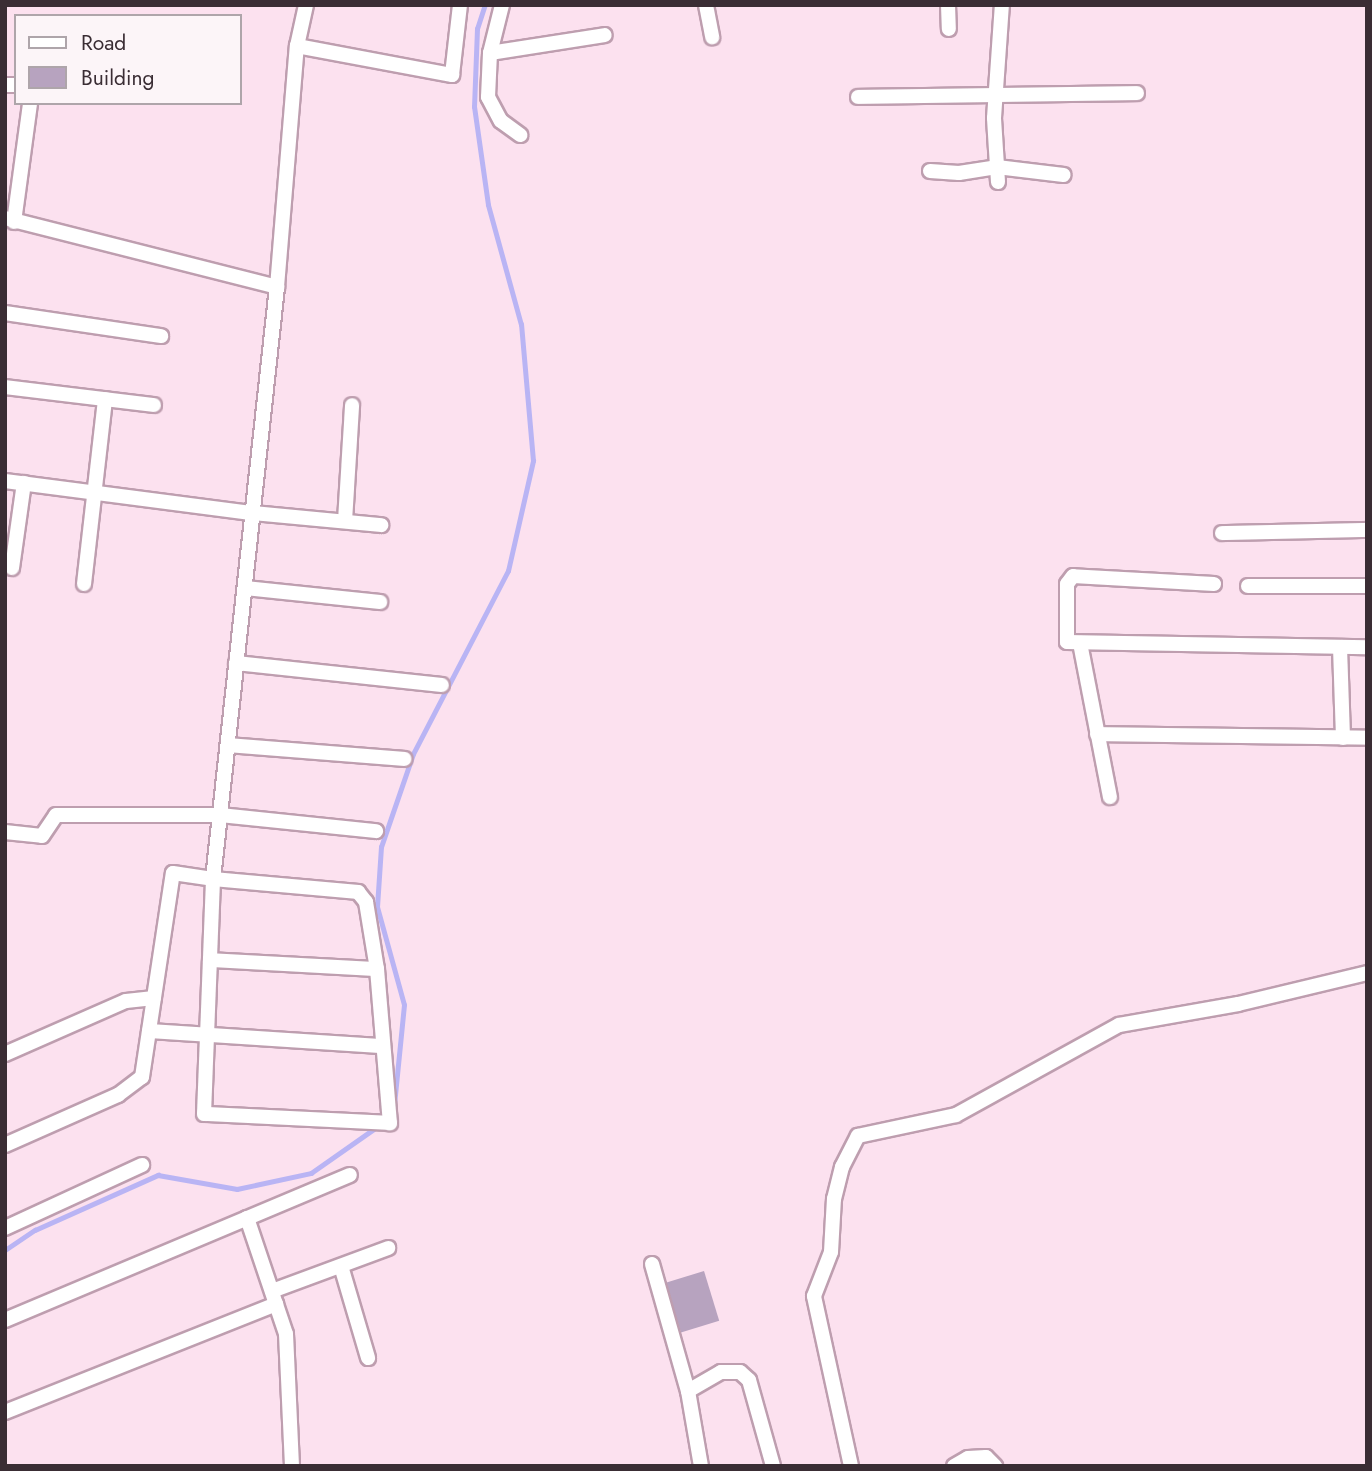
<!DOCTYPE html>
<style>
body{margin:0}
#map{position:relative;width:1372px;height:1471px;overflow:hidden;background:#fce1ef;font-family:Jost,sans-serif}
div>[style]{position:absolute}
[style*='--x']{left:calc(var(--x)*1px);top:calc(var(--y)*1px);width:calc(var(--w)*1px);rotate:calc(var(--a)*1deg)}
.stream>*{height:4.5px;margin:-2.25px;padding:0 2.25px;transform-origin:2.25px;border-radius:2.25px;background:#b9b4f4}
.building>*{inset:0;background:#b7a3bf;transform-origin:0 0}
.roads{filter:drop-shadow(2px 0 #be9eaf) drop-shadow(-2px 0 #be9eaf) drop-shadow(0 2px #be9eaf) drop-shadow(0 -2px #be9eaf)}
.street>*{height:14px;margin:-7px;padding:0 7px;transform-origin:7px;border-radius:7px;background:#fff}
span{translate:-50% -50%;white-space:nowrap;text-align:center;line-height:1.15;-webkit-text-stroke:7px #fcf5f8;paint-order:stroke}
.frame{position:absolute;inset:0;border:7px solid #3a2d34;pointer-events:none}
.legend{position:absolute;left:14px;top:14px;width:228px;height:91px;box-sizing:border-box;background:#fcf5f8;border:2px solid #aea5aa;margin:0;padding:9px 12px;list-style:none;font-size:21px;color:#3a2d34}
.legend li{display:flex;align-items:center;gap:14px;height:35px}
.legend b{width:35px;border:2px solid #aea5aa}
</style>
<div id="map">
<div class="stream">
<i style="--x:394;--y:1105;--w:100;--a:-84.3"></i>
<i style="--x:404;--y:1005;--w:102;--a:-105.4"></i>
<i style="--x:377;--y:907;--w:60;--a:-86.2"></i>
<i style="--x:381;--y:847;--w:98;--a:-71"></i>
<i style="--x:413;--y:754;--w:206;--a:-62.6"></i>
<i style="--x:508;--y:571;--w:113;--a:-77.2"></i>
<i style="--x:533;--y:461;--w:137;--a:-95"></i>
<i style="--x:521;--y:325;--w:124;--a:-105.4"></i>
<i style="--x:488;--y:205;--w:99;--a:-98.1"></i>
<i style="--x:474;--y:107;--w:78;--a:-87.8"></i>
<i style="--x:477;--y:29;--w:25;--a:-72"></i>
<i style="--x:5;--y:1250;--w:36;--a:-34"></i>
<i style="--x:35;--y:1230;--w:135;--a:-24.1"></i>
<i style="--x:158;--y:1175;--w:80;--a:10"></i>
<i style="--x:237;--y:1189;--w:76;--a:-12.2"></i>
<i style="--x:311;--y:1173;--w:82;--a:-35"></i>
</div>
<div class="building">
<i style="left:704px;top:1271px;width:52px;height:40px;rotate:73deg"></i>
</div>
<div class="roads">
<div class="street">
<i style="--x:502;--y:5;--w:49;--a:104"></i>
<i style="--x:490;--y:53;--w:44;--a:92.6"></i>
<i style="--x:488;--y:97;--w:27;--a:62"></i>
<i style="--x:501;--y:121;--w:24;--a:36"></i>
<i style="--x:706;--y:5;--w:33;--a:79"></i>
<i style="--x:948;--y:5;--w:24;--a:88"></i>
<i style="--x:297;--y:46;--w:158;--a:10.6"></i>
<i style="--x:452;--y:75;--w:70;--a:-83.5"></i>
<i style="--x:490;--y:53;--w:116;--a:-8.9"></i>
<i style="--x:5;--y:85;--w:11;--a:0"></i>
<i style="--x:858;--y:97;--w:279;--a:-0.8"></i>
<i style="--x:930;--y:171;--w:29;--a:4"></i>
<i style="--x:959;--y:173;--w:38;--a:-9"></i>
<i style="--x:997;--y:167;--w:67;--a:6.8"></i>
<i style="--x:998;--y:182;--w:64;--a:-93.6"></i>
<i style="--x:994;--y:118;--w:113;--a:-86"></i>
<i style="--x:5;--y:218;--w:281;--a:14.2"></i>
<i style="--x:14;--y:222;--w:120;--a:-82.3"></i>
<i style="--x:5;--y:313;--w:158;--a:8.4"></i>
<i style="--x:5;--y:387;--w:150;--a:6.9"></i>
<i style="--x:5;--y:481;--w:250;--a:7.4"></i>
<i style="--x:253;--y:513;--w:129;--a:5.4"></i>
<i style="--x:345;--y:521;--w:116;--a:-86.5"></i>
<i style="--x:1222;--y:533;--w:145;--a:-1.2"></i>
<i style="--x:12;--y:568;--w:86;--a:-82"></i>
<i style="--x:84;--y:584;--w:186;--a:-83.5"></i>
<i style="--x:1214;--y:584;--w:141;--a:-176.8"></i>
<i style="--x:1073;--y:576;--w:10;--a:127"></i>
<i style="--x:1067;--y:584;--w:58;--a:90"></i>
<i style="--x:1067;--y:642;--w:300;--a:1"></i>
<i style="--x:1248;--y:586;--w:119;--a:0"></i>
<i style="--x:245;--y:588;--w:136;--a:5.9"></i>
<i style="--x:1080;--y:643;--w:157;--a:79"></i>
<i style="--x:1340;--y:647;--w:91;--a:88.1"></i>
<i style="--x:236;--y:663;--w:207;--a:6.1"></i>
<i style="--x:1097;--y:734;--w:270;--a:0.8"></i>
<i style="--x:228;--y:745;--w:177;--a:4.5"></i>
<i style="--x:5;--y:832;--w:37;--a:6"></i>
<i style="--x:42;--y:836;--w:25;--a:-56"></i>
<i style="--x:56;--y:815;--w:164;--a:0"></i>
<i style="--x:220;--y:815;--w:157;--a:5.9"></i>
<i style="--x:210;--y:960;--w:167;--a:3.1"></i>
<i style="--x:149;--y:1031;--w:232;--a:3.7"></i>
<i style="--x:5;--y:1054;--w:132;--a:-23.7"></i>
<i style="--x:126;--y:1001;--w:28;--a:-6"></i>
<i style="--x:5;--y:1145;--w:124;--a:-23.9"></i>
<i style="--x:118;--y:1095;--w:30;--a:-37"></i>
<i style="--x:142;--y:1077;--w:206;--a:-81.4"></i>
<i style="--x:173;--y:873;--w:40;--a:8.5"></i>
<i style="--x:213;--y:879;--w:146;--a:5.1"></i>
<i style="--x:358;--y:892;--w:13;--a:51"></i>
<i style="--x:366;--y:902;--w:68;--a:80.7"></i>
<i style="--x:377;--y:969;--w:155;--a:85.2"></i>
<i style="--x:390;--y:1123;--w:186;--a:-177.2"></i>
<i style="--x:204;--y:1114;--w:235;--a:-87.8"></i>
<i style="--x:213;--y:879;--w:595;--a:-83.83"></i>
<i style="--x:277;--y:287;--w:242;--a:-85.3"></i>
<i style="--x:297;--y:46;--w:42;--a:-77.6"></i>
<i style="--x:247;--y:1218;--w:122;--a:71.4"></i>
<i style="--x:286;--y:1334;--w:132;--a:87.4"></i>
<i style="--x:5;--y:1228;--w:151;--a:-24.7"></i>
<i style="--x:652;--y:1264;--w:132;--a:74.2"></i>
<i style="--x:688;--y:1391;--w:76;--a:80.2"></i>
<i style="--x:341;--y:1266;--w:96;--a:73.6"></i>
<i style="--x:272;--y:1291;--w:124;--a:-20.3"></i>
<i style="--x:5;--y:1320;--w:374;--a:-22.8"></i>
<i style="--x:688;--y:1391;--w:38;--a:-30"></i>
<i style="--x:721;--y:1372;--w:19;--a:0"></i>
<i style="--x:740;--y:1372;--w:12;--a:42"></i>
<i style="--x:749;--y:1380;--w:89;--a:74.4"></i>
<i style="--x:5;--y:1412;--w:292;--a:-21.7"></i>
<i style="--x:851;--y:1466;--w:174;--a:-102.3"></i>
<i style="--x:814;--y:1296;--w:47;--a:-68.9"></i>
<i style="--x:831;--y:1252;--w:53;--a:-86.8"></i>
<i style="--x:834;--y:1199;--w:33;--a:-76"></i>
<i style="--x:842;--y:1167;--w:35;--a:-63"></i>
<i style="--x:858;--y:1136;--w:100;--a:-12.1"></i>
<i style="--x:956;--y:1115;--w:186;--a:-28.9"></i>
<i style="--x:1119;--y:1025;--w:121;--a:-10"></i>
<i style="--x:1238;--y:1004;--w:133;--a:-13.5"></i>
<i style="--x:954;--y:1466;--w:16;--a:-30"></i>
<i style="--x:968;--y:1458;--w:18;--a:-3"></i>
<i style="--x:986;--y:1457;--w:13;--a:45"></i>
</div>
</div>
<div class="frame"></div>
<ul class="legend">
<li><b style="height:9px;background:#fff"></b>Road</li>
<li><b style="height:19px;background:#b7a3bf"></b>Building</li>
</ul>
</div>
